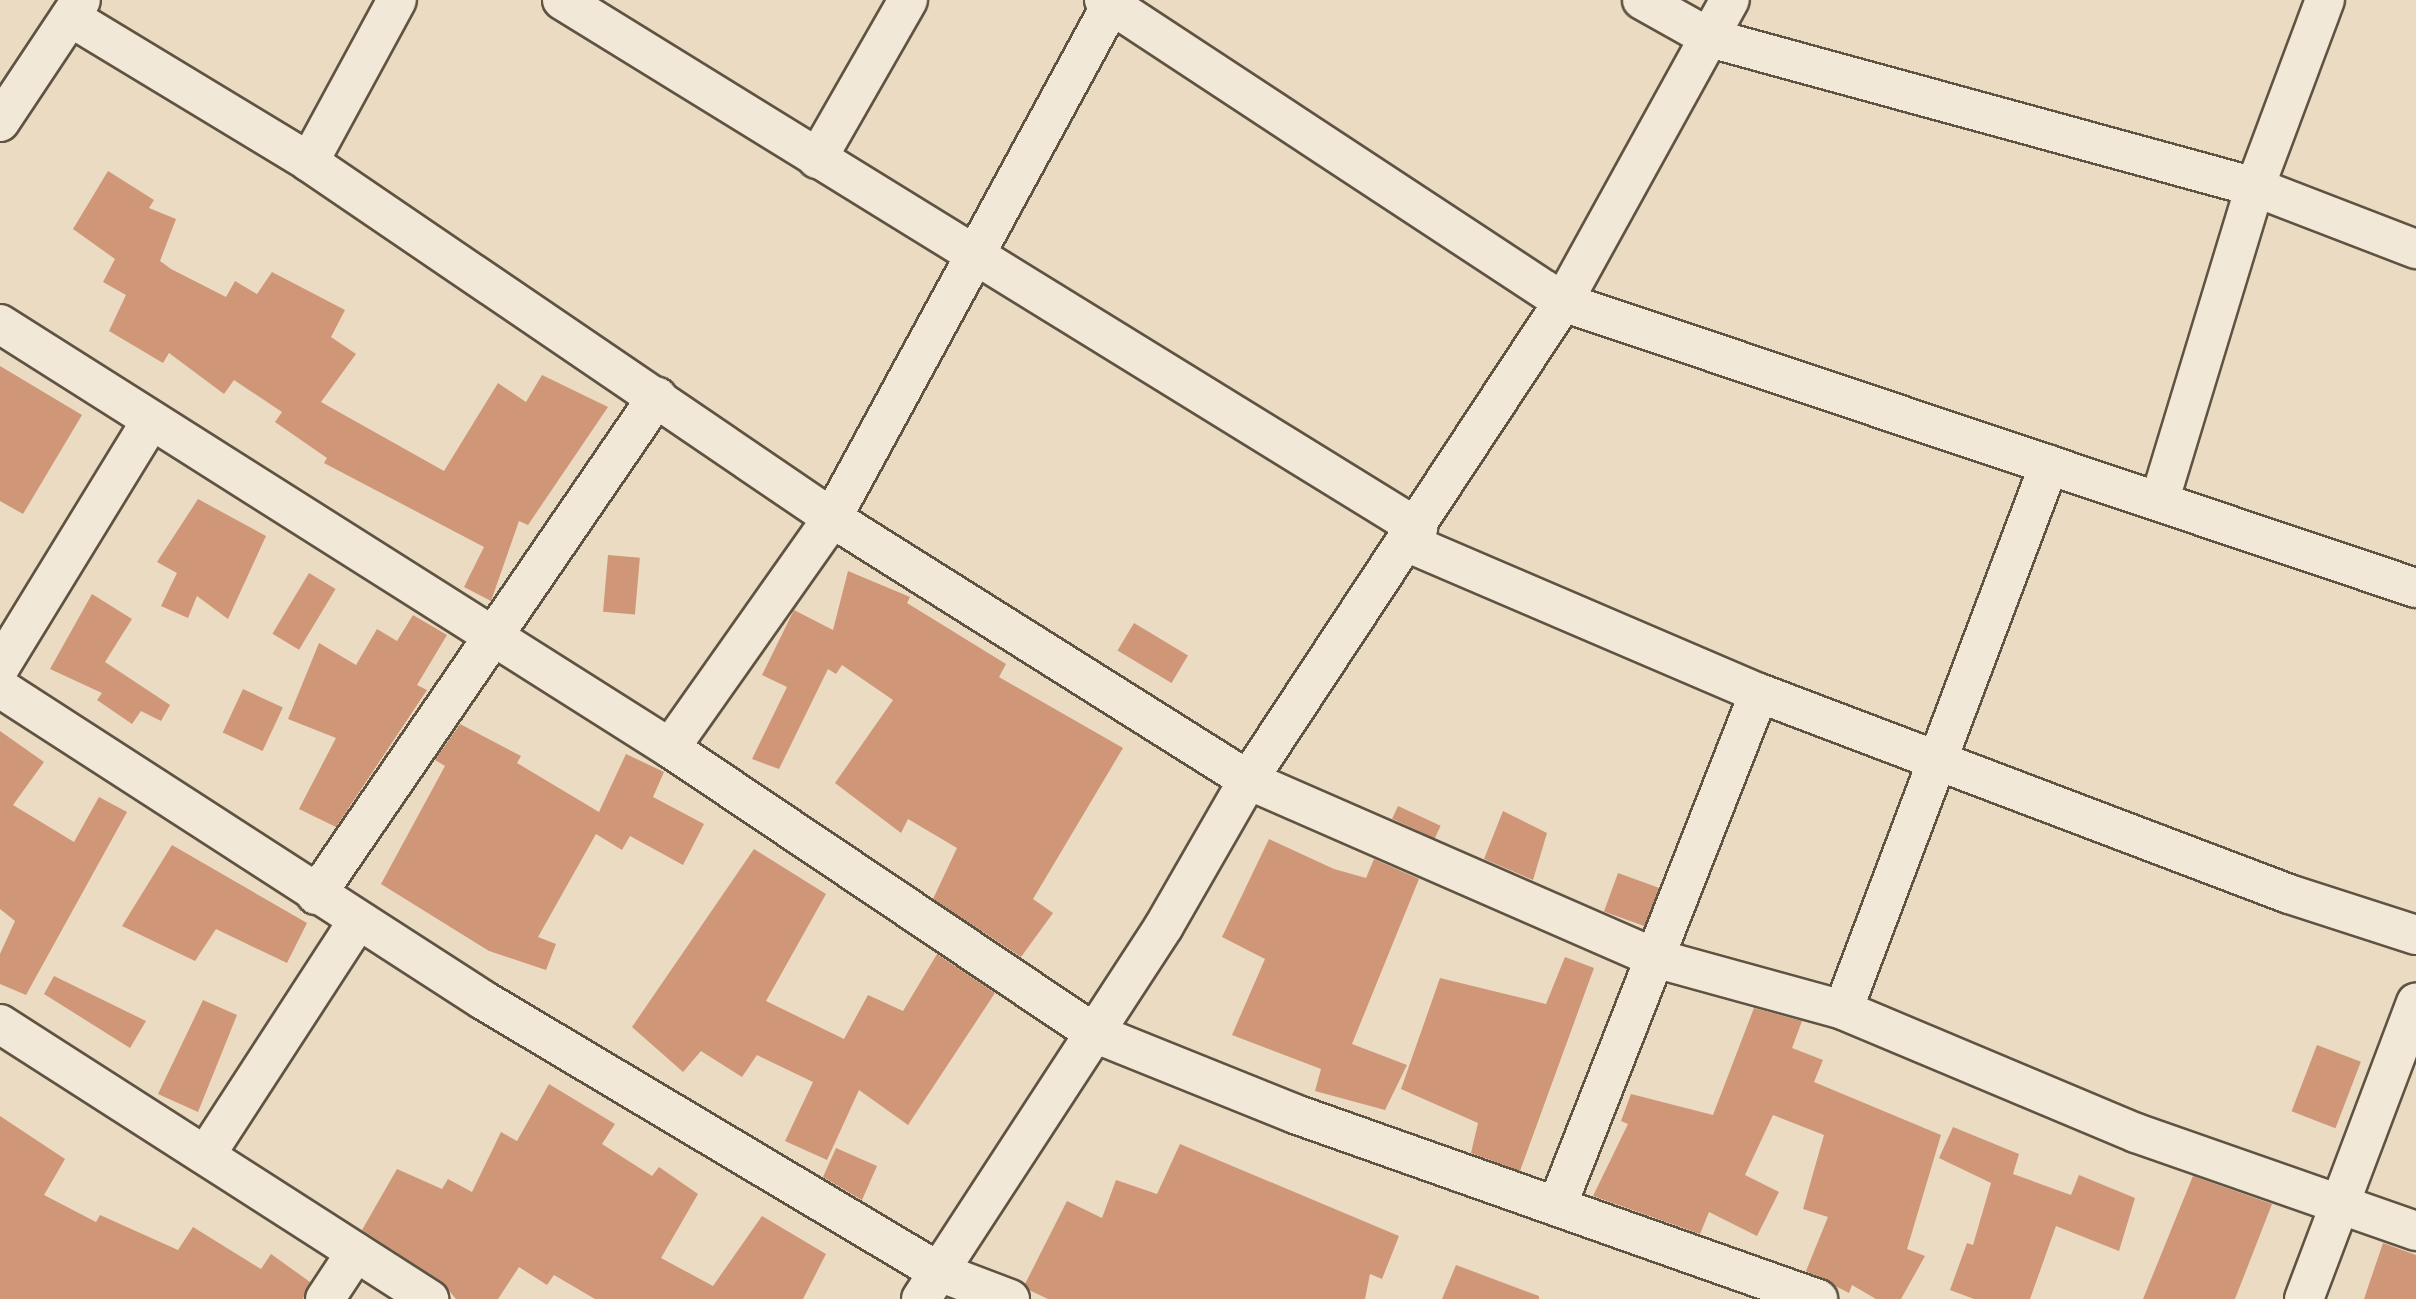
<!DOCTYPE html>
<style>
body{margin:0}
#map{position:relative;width:2416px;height:1299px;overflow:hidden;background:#eadbc2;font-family:"Libre Caslon Text",serif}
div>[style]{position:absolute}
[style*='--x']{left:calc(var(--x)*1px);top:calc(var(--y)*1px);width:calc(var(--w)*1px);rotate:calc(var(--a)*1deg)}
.building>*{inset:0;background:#cf9778;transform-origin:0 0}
.roads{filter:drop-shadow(2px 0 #5f5342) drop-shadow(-2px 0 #5f5342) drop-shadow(0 2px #5f5342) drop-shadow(0 -2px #5f5342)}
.minor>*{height:38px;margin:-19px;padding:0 19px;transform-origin:19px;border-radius:19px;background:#f1e8d7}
span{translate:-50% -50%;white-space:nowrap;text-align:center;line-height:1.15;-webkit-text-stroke:7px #f1e8d7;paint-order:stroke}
</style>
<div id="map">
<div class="building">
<i style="clip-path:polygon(108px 171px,154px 200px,149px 208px,176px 219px,160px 261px,171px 269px,226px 297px,235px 281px,257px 294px,272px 272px,345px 310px,331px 337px,356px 354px,321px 402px,444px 471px,498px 383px,526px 402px,542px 375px,608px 407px,528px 525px,519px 521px,491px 601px,464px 587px,484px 547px,324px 463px,327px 458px,275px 422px,282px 412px,234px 380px,224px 394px,169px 353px,163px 363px,109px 331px,126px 295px,103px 282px,115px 259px,73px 229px)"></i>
<i style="clip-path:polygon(0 366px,82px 415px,23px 514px,0 501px)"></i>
<i style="clip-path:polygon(198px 499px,266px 536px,228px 619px,197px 596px,188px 618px,161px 606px,177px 573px,157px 562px)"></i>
<i style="left:608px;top:555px;width:32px;height:57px;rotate:5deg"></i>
<i style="clip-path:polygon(848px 571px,910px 597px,907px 603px,1006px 664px,999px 677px,1123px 748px,1033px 899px,1053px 913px,1021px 957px,933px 899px,957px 848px,908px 819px,901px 833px,835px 783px,893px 700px,842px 665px,836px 674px,828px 669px,779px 769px,752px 759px,787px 687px,762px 675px,794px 610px,833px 630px)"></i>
<i style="left:309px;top:573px;width:31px;height:71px;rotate:31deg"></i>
<i style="clip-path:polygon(92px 594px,132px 619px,105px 662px,170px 705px,161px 721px,141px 711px,132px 724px,97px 700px,102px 693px,50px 669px)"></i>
<i style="clip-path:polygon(413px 615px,447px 635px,417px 685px,427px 690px,336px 827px,299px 809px,336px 738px,288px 719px,319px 643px,356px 665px,377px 629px,397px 641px)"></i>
<i style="left:1134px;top:623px;width:63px;height:32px;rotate:31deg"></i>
<i style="left:243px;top:689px;width:44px;height:48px;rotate:25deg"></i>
<i style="clip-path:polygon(460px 724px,521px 756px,517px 763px,599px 812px,626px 754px,664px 772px,653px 797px,704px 824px,683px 865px,630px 836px,622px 850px,596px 834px,538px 937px,556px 944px,546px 970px,489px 951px,381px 884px,445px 766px,435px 760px)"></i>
<i style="clip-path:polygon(0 731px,44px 762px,13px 805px,74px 842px,99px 797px,127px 812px,26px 995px,0 984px,0 954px,15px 921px,0 909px)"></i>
<i style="left:1398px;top:806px;width:47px;height:14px;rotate:25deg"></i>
<i style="clip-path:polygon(1503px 811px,1547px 833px,1533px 880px,1484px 859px)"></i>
<i style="clip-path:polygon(1269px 839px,1334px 869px,1366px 878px,1374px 859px,1419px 879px,1352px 1044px,1407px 1065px,1385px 1110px,1315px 1091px,1321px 1069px,1232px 1035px,1265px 959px,1222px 937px)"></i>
<i style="clip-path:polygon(172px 845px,307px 923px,287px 963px,216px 929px,195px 961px,122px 926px)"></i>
<i style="clip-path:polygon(754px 849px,826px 894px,766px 1001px,844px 1039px,868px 995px,903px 1011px,937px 954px,995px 993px,908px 1125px,859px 1090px,827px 1160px,785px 1141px,813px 1082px,757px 1055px,742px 1077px,701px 1051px,683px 1072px,632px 1027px)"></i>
<i style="left:1618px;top:873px;width:44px;height:41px;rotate:20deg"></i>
<i style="clip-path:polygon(1565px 957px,1594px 968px,1520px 1171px,1471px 1153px,1478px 1123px,1401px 1089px,1440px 978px,1546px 1004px)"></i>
<i style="clip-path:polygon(54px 976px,146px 1021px,130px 1048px,44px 994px)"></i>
<i style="clip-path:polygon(203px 1000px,237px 1015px,198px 1112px,158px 1094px)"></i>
<i style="clip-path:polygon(1754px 1008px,1802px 1021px,1792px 1048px,1823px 1060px,1814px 1082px,1941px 1135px,1907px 1249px,1925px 1256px,1901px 1299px,1876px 1299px,1852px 1285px,1849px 1293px,1806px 1271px,1828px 1217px,1803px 1209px,1824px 1135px,1773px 1115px,1745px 1175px,1779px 1192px,1757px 1236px,1709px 1212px,1700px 1234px,1593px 1196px,1628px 1124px,1621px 1121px,1631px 1094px,1713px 1115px)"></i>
<i style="left:2317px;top:1045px;width:47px;height:71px;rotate:21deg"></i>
<i style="clip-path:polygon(549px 1084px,615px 1124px,602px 1144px,652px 1176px,659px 1167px,698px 1194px,661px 1258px,713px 1286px,762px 1216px,826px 1254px,803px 1299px,595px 1299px,554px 1275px,547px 1285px,519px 1267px,498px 1299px,456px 1299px,441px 1281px,362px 1230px,397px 1169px,442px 1189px,448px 1179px,472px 1192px,501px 1132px,517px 1141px)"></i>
<i style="clip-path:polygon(0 1116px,65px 1159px,44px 1195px,96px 1222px,100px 1215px,178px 1250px,193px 1227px,261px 1269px,271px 1254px,310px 1282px,303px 1299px,0 1299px)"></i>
<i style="clip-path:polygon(1953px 1127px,2019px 1154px,2013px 1174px,2071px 1195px,2079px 1175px,2135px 1198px,2119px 1251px,2056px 1226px,2030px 1299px,1974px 1299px,1950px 1290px,1967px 1243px,1973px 1245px,1991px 1183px,1939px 1158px)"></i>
<i style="clip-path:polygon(1180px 1144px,1399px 1236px,1382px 1279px,1370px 1274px,1365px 1299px,1048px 1299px,1029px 1290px,1025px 1284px,1067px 1201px,1102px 1218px,1116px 1180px,1157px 1194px)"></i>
<i style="clip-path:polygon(836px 1148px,877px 1166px,862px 1200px,823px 1177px)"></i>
<i style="clip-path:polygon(2193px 1176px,2272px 1204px,2235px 1299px,2143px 1299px)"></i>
<i style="clip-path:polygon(2383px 1243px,2416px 1255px,2416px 1299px,2364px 1299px)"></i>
<i style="clip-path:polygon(1456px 1265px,1539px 1296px,1539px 1299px,1442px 1299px)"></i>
</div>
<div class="roads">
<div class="minor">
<i style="--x:562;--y:0;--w:1006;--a:31.67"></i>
<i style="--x:1104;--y:0;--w:549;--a:33.34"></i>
<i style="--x:1563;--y:302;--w:900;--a:18.54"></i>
<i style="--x:1642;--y:0;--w:78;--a:29.2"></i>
<i style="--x:1710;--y:38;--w:565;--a:15.29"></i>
<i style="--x:2255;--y:187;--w:173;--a:21.1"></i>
<i style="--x:70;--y:17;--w:280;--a:31.2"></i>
<i style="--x:309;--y:162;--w:633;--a:34.24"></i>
<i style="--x:832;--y:518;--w:492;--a:32.2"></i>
<i style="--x:1248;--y:780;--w:447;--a:23.6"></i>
<i style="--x:1658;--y:959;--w:192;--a:15.4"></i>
<i style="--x:1843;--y:1010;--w:318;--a:22.8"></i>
<i style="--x:2136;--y:1133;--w:297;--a:19.3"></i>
<i style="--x:0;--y:122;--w:146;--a:-56.4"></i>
<i style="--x:817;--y:159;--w:183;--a:-60.2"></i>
<i style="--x:309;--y:162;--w:184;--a:-61.5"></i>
<i style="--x:0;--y:324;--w:793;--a:32.33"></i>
<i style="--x:670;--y:748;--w:511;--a:33.91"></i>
<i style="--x:1094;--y:1033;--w:217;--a:21.9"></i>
<i style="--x:1295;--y:1114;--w:555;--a:19.48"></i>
<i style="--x:2160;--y:499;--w:326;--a:-73.1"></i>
<i style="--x:2255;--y:187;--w:200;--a:-69.5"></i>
<i style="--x:1406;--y:542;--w:384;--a:23.2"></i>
<i style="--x:1759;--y:693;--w:567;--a:20.77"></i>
<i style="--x:2289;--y:894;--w:133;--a:17.9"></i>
<i style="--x:0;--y:667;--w:289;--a:-58.5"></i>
<i style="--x:0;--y:688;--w:575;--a:32.86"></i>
<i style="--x:483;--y:1000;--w:531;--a:30.82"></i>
<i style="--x:939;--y:1272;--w:76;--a:20.8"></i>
<i style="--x:670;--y:748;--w:281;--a:-54.8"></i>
<i style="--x:832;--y:518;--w:584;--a:-61.46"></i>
<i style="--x:316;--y:895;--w:604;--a:-55.6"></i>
<i style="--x:1843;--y:1010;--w:583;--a:-69.29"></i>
<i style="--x:0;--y:1024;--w:510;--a:32.66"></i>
<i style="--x:207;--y:1153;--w:275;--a:-57"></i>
<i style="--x:1557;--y:1206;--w:551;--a:-68.51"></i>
<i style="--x:325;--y:1299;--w:56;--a:-56.6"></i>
<i style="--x:921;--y:1299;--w:445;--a:-56.9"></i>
<i style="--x:1164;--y:926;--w:168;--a:-60.1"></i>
<i style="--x:1248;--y:780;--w:572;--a:-56.62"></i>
<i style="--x:1563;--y:302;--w:345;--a:-61.1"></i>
<i style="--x:2304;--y:1299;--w:317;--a:-69.3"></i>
</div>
</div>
</div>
